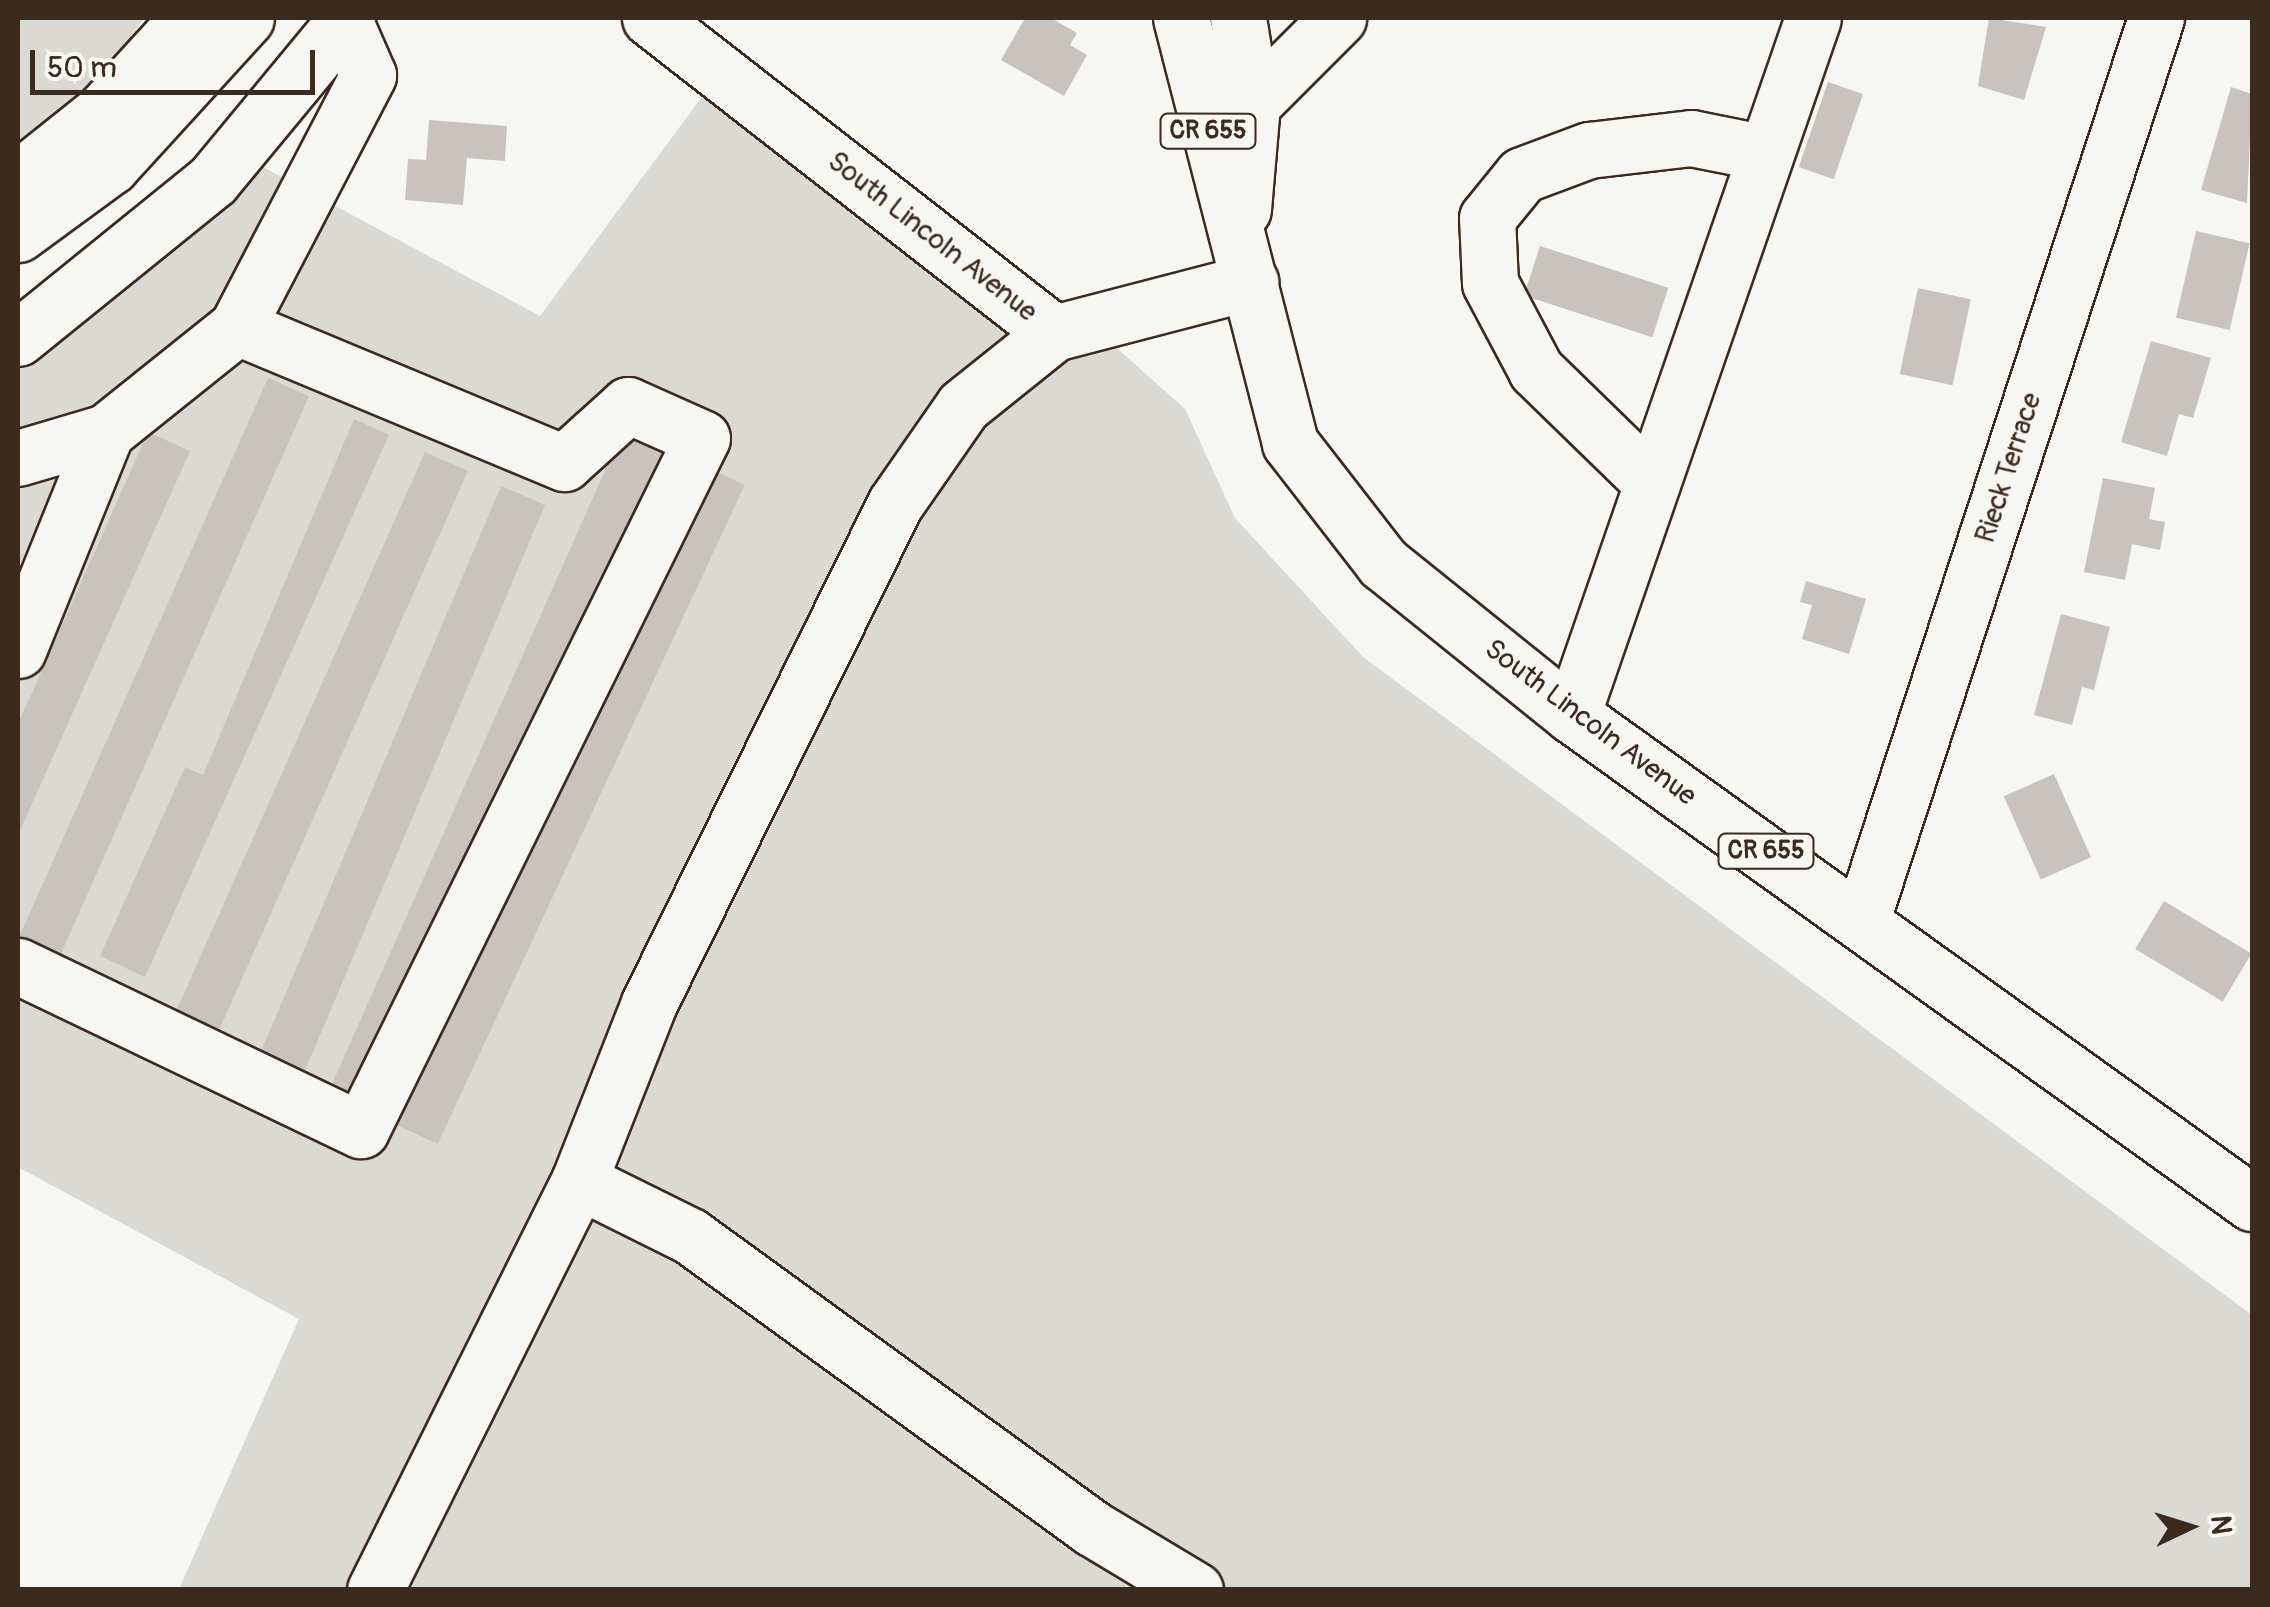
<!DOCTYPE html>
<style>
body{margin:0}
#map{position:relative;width:2270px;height:1607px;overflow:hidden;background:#f6f6f2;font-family:Pangolin,sans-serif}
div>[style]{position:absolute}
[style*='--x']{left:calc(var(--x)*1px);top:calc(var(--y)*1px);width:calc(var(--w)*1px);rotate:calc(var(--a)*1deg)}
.green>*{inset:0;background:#dad9d3}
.building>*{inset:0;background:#c8c3be;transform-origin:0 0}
.roads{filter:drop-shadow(2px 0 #3b2a1e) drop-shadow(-2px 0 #3b2a1e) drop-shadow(0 2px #3b2a1e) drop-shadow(0 -2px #3b2a1e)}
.minor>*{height:55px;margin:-27.5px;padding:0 27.5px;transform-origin:27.5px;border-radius:27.5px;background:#f6f6f2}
.major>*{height:55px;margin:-27.5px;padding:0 27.5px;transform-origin:27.5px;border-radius:27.5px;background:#f6f6f2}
.highway>*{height:55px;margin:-27.5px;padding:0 27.5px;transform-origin:27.5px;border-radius:27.5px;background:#f6f6f2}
span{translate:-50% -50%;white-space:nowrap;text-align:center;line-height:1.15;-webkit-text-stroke:8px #f6f6f2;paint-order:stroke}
.shield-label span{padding:2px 8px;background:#f6f6f2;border:2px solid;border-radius:8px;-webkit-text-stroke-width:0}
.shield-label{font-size:25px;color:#3b2a1e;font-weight:700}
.street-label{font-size:28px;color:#3b2a1e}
.frame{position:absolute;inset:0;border:20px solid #3b2a1e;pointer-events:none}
.north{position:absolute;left:2140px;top:1477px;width:100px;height:100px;-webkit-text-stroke:8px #f6f6f2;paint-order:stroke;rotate:86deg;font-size:28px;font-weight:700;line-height:40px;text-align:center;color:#3b2a1e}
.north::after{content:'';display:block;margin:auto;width:35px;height:45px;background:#3b2a1e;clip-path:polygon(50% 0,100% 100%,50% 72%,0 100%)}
.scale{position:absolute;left:30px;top:50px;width:285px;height:45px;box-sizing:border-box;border:5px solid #3b2a1e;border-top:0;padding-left:12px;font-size:30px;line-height:35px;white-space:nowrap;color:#3b2a1e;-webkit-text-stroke:8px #f6f6f2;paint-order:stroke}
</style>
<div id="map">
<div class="green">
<i style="clip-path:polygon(18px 18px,144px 18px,107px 70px,18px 141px)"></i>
<i style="clip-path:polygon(724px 67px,1090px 324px,1185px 409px,1235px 518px,1363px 657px,2252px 1315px,2252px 1589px,179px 1589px,299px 1319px,18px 1167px,18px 350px,235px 152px,540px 316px)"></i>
</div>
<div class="building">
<i style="clip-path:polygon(1025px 18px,1051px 18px,1077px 33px,1070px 45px,1087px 55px,1064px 96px,1001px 60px)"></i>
<i style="clip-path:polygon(1989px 18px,2046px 27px,2024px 100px,1978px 86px)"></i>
<i style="left:1828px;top:82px;width:37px;height:90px;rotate:19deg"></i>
<i style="clip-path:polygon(2231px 87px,2252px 94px,2247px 203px,2201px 190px)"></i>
<i style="clip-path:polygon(429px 120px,507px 126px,505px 161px,467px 158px,463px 205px,405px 200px,408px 159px,426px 160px)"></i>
<i style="left:2196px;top:231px;width:55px;height:89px;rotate:13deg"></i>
<i style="left:1540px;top:246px;width:135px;height:52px;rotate:18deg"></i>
<i style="left:1918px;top:288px;width:54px;height:88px;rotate:12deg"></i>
<i style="clip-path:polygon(2151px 341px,2211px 358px,2193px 418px,2179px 414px,2167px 456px,2121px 442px)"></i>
<i style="left:268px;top:378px;width:45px;height:616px;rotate:24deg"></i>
<i style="clip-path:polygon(354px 419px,389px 435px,145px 977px,100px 956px,185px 767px,203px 775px)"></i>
<i style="left:624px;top:428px;width:47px;height:728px;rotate:24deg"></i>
<i style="clip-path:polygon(148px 432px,190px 451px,18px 835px,18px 724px)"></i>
<i style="left:425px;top:452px;width:47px;height:622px;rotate:24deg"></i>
<i style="left:704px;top:466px;width:45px;height:727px;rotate:25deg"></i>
<i style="clip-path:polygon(2103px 478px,2155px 488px,2149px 519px,2165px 522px,2160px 550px,2132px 544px,2125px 580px,2084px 572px)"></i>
<i style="left:501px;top:486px;width:48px;height:623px;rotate:23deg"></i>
<i style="clip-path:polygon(1806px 581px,1866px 599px,1849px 654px,1802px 639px,1812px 605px,1800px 602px)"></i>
<i style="clip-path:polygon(2061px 614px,2110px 627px,2094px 690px,2082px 687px,2072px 725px,2034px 715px)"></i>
<i style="left:2054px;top:774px;width:91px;height:55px;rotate:66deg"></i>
<i style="left:2164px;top:901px;width:102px;height:56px;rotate:31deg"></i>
</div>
<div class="roads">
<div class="minor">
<i style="--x:650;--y:18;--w:512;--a:37.94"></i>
<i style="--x:1252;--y:104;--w:122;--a:-45"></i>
<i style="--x:18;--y:338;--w:251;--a:-39"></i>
<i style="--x:213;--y:180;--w:210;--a:-50.4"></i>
<i style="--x:18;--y:458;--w:92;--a:-16.5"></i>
<i style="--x:106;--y:432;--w:168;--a:-38.7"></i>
<i style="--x:237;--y:327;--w:284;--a:-62.5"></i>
<i style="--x:368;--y:75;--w:60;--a:-113.6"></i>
<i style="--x:1652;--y:483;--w:162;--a:-135.8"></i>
<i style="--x:1536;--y:370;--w:98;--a:-117.9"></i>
<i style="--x:1490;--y:283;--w:65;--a:-92.6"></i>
<i style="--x:1487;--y:218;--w:55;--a:-50.9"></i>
<i style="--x:1522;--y:175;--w:72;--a:-20.5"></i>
<i style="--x:1589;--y:150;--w:103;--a:-6.7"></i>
<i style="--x:1691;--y:138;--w:76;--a:11.3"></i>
<i style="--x:18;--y:650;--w:235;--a:-68"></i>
<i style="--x:1572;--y:715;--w:737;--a:-70.93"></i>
<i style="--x:1862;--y:919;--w:948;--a:-71.93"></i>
<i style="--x:18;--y:966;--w:380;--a:25.6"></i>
<i style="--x:361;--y:1130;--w:771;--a:-63.77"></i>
<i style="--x:702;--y:438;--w:81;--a:-156"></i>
<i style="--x:628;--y:405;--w:86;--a:137.8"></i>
<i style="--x:564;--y:463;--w:354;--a:-157.4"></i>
<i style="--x:375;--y:1590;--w:457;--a:-63.5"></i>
<i style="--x:1195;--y:1590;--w:120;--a:-149"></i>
<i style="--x:1092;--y:1528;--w:497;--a:-144"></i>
<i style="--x:690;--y:1236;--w:124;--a:-153.6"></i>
<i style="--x:579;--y:1181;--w:191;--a:-68.5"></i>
<i style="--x:649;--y:1003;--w:556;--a:-63.76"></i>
<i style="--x:895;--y:504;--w:119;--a:-55.2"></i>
<i style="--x:963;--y:406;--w:117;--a:-38.7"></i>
<i style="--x:1054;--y:333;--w:203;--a:-14.6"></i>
</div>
<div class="major">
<i style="--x:1181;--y:18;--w:439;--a:75.6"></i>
<i style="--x:1290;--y:443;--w:152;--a:52.2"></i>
<i style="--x:1383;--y:563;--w:243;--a:38.8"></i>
<i style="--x:1572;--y:715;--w:837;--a:35.67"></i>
<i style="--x:1238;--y:18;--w:87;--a:80.8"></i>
<i style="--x:1252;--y:104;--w:106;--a:94.9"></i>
</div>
<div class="highway">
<i style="--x:18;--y:179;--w:109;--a:-38.7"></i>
<i style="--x:103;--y:111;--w:126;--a:-47.6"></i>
<i style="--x:18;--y:234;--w:115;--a:-36.2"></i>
<i style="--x:111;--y:166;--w:200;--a:-47.6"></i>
</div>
</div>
<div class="shield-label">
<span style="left:1208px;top:131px">CR 655</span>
<span style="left:1766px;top:851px">CR 655</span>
</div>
<div class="street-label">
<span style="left:932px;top:237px;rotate:38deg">South Lincoln Avenue</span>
<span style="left:2009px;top:468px;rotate:-72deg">Rieck Terrace</span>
<span style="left:1590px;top:723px;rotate:37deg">South Lincoln Avenue</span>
</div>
<div class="frame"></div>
<div class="north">N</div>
<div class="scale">50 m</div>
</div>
